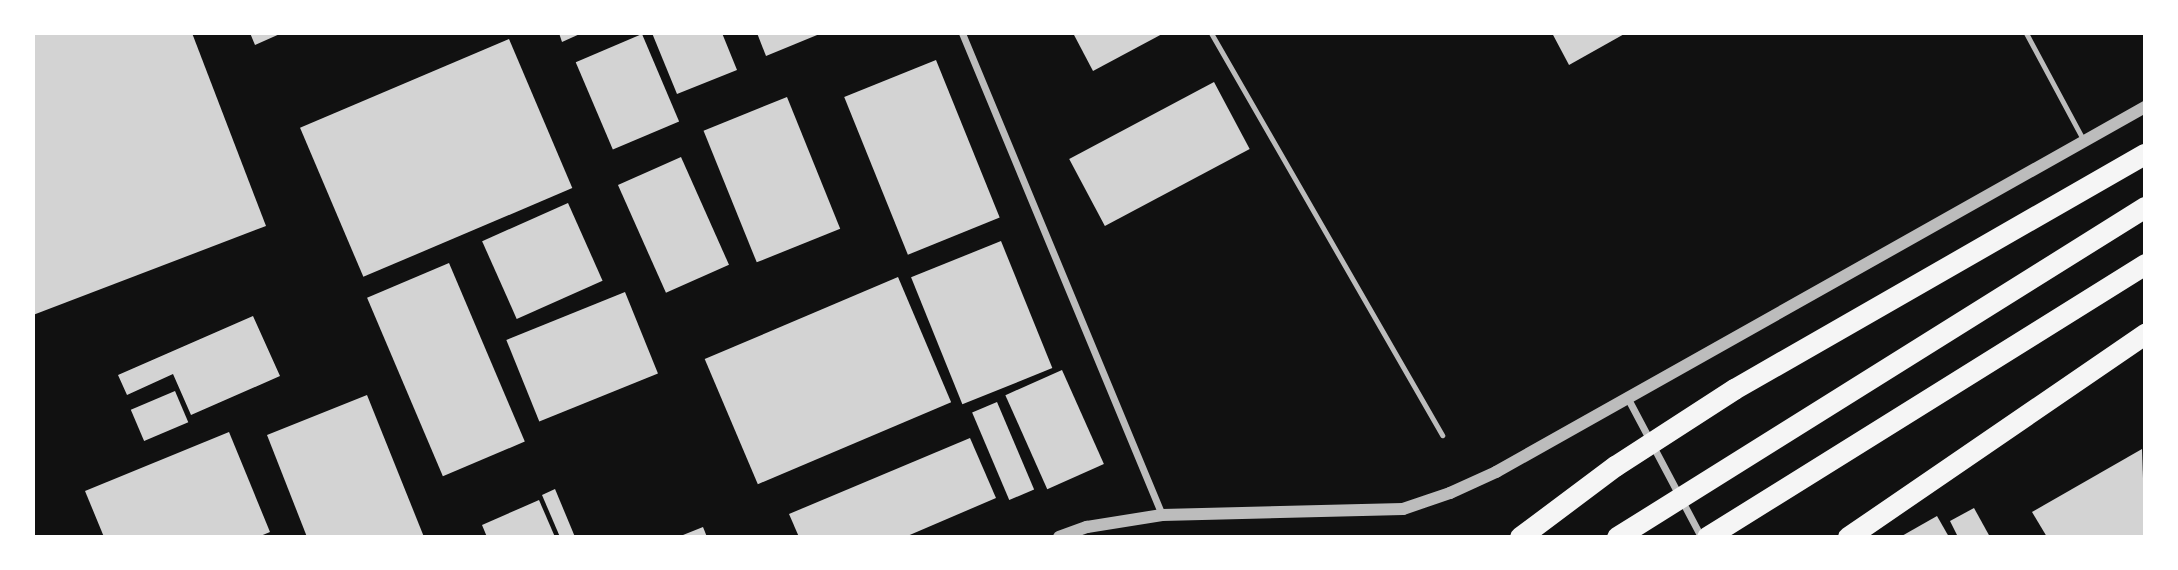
<!DOCTYPE html>
<style>
body{margin:0}
#map{position:relative;width:2178px;height:570px;overflow:hidden;background:#111;font-family:"DM Sans",sans-serif}
div>[style]{position:absolute}
[style*='--x']{left:calc(var(--x)*1px);top:calc(var(--y)*1px);width:calc(var(--w)*1px);rotate:calc(var(--a)*1deg)}
.building>*{inset:0;background:#d3d3d3;transform-origin:0 0}
.service>*{height:5px;margin:-2.5px;padding:0 2.5px;transform-origin:2.5px;border-radius:2.5px;background:#bcbcbc}
.minor>*{height:7px;margin:-3.5px;padding:0 3.5px;transform-origin:3.5px;border-radius:3.5px;background:#bcbcbc}
.tertiary>*{height:12px;margin:-6px;padding:0 6px;transform-origin:6px;border-radius:6px;background:#bcbcbc}
.motorway>*{height:21px;margin:-10.5px;padding:0 10.5px;transform-origin:10.5px;border-radius:10.5px;background:#f5f5f5}
span{translate:-50% -50%;white-space:nowrap;text-align:center;line-height:1.15;-webkit-text-stroke:5px #fff;paint-order:stroke}
.frame{position:absolute;inset:0;border:35px solid #fff;pointer-events:none}
</style>
<div id="map">
<div class="building">
<i style="clip-path:polygon(33px 33px,192px 33px,266px 226px,33px 315px)"></i>
<i style="clip-path:polygon(250px 33px,282px 33px,255px 45px)"></i>
<i style="clip-path:polygon(559px 33px,582px 33px,562px 42px)"></i>
<i style="clip-path:polygon(652px 33px,722px 33px,737px 70px,677px 94px)"></i>
<i style="clip-path:polygon(757px 33px,822px 33px,766px 56px)"></i>
<i style="clip-path:polygon(1073px 33px,1164px 33px,1093px 71px)"></i>
<i style="clip-path:polygon(1552px 33px,1626px 33px,1569px 65px)"></i>
<i style="left:642px;top:34px;width:95px;height:72px;rotate:67deg"></i>
<i style="left:509px;top:39px;width:162px;height:227px;rotate:67deg"></i>
<i style="left:936px;top:60px;width:170px;height:99px;rotate:68deg"></i>
<i style="left:1214px;top:82px;width:76px;height:164px;rotate:62deg"></i>
<i style="left:787px;top:97px;width:142px;height:90px;rotate:68deg"></i>
<i style="left:681px;top:157px;width:118px;height:69px;rotate:66deg"></i>
<i style="left:568px;top:203px;width:85px;height:94px;rotate:66deg"></i>
<i style="left:1001px;top:241px;width:137px;height:97px;rotate:68deg"></i>
<i style="left:449px;top:263px;width:194px;height:89px;rotate:67deg"></i>
<i style="left:898px;top:277px;width:136px;height:210px;rotate:67deg"></i>
<i style="left:625px;top:292px;width:88px;height:128px;rotate:68deg"></i>
<i style="clip-path:polygon(253px 316px,280px 376px,191px 415px,173px 374px,127px 395px,118px 375px)"></i>
<i style="left:1062px;top:370px;width:103px;height:62px;rotate:66deg"></i>
<i style="left:175px;top:391px;width:34px;height:48px;rotate:67deg"></i>
<i style="clip-path:polygon(367px 395px,424px 537px,307px 537px,267px 435px)"></i>
<i style="left:997px;top:402px;width:95px;height:27px;rotate:67deg"></i>
<i style="clip-path:polygon(229px 432px,270px 532px,258px 537px,104px 537px,85px 491px)"></i>
<i style="clip-path:polygon(970px 438px,996px 498px,905px 537px,799px 537px,789px 514px)"></i>
<i style="clip-path:polygon(2142px 449px,2145px 537px,2047px 537px,2032px 512px)"></i>
<i style="clip-path:polygon(555px 489px,575px 537px,560px 537px,542px 495px)"></i>
<i style="clip-path:polygon(539px 500px,555px 537px,487px 537px,482px 525px)"></i>
<i style="clip-path:polygon(1974px 508px,1990px 537px,1958px 537px,1950px 521px)"></i>
<i style="clip-path:polygon(1937px 516px,1949px 537px,1900px 537px)"></i>
<i style="clip-path:polygon(703px 527px,707px 537px,678px 537px)"></i>
</div>
<div class="service">
<i style="--x:1211;--y:33;--w:464;--a:60.1"></i>
<i style="--x:2026;--y:33;--w:123;--a:61.8"></i>
</div>
<div class="minor">
<i style="--x:962;--y:33;--w:522;--a:67.46"></i>
<i style="--x:1627;--y:397;--w:158;--a:62.1"></i>
</div>
<div class="tertiary">
<i style="--x:1059;--y:537;--w:30;--a:-20"></i>
<i style="--x:1087;--y:527;--w:76;--a:-9.1"></i>
<i style="--x:1162;--y:515;--w:241;--a:-1.4"></i>
<i style="--x:1403;--y:509;--w:50;--a:-18.8"></i>
<i style="--x:1450;--y:493;--w:51;--a:-24.5"></i>
<i style="--x:1496;--y:472;--w:745;--a:-29.35"></i>
</div>
<div class="motorway">
<i style="--x:1520;--y:537;--w:119;--a:-36.8"></i>
<i style="--x:1615;--y:466;--w:142;--a:-32.9"></i>
<i style="--x:1734;--y:389;--w:473;--a:-29.8"></i>
<i style="--x:1617;--y:537;--w:623;--a:-32.01"></i>
<i style="--x:1707;--y:537;--w:516;--a:-31.93"></i>
<i style="--x:1848;--y:537;--w:360;--a:-34.4"></i>
</div>
<div class="frame"></div>
</div>
